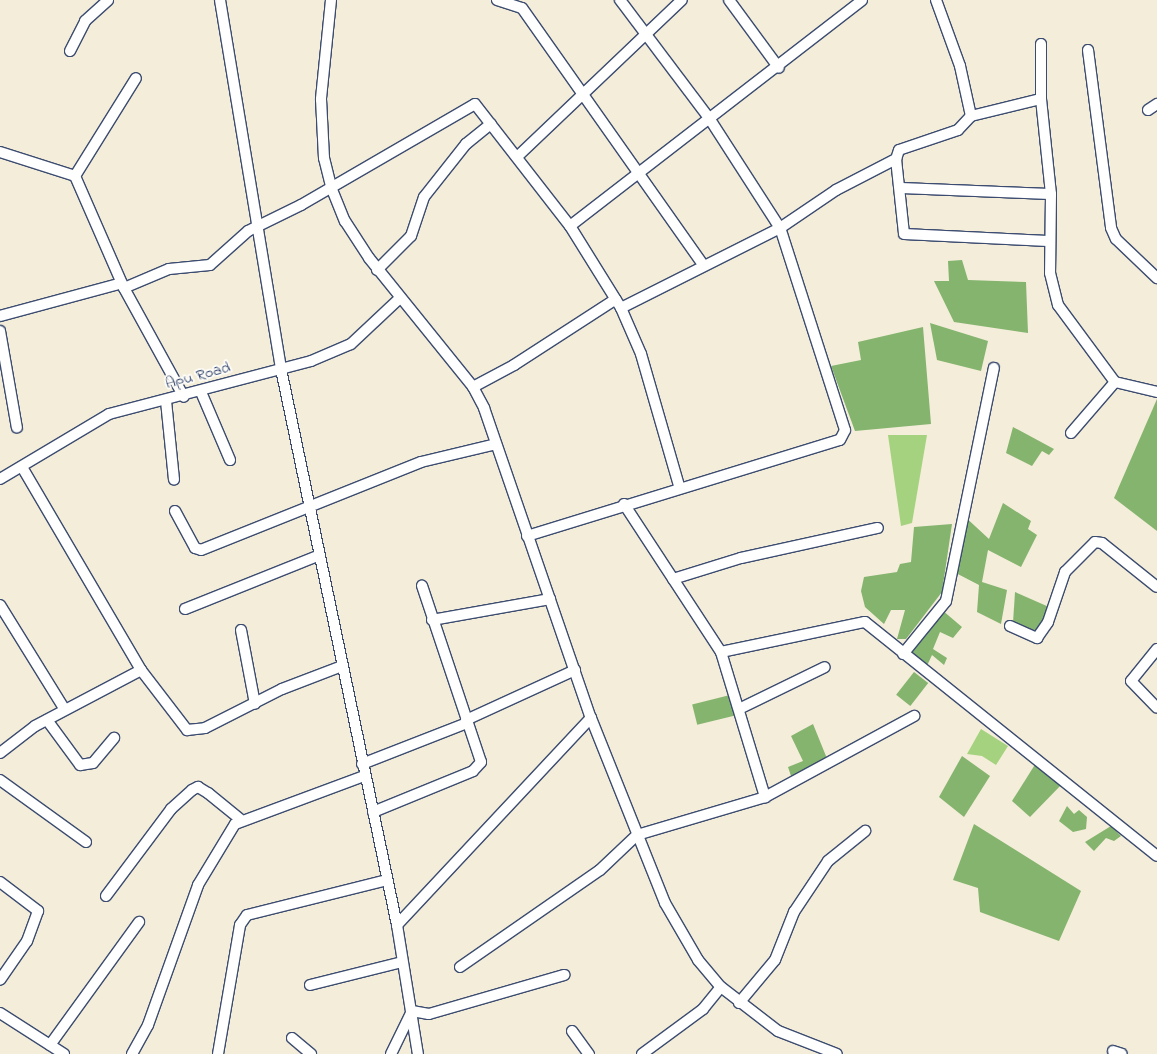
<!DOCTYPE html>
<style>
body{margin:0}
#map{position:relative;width:1157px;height:1054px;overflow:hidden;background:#f4edd9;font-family:"Indie Flower",sans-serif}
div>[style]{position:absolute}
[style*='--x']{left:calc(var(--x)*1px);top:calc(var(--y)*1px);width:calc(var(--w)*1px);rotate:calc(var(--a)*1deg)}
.green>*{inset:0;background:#a5d27f}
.forest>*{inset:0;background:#84b46e;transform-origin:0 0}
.roads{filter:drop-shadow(1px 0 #3c4c70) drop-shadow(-1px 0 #3c4c70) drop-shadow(0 1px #3c4c70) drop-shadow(0 -1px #3c4c70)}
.minor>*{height:10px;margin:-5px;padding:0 5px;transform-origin:5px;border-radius:5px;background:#fff}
span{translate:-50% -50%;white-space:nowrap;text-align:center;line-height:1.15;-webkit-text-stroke:4px #fdfcf7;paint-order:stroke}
.street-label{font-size:16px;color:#1b2f5e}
</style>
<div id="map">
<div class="green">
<i style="clip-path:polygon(888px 435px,927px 435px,912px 523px,901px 526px)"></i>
<i style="clip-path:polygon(981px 729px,1008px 746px,996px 765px,982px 756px,967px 754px)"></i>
</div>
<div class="forest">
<i style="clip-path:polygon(962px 260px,968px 280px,1026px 282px,1028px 333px,954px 322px,934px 281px,949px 281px,948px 261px)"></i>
<i style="clip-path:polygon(930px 323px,988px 341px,981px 371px,937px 360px)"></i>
<i style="clip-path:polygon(923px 327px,931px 424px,855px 431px,831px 366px,861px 360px,858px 342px)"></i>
<i style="clip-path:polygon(1157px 399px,1157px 531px,1114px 498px)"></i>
<i style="clip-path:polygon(1013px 427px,1054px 449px,1049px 455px,1042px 451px,1032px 466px,1006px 453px)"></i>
<i style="clip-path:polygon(1003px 503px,1031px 521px,1028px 529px,1037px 535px,1021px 567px,988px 550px,982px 582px,1007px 590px,1001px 624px,977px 612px,979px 585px,952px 571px,962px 514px,989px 539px)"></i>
<i style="clip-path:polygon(952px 524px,942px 592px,906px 639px,897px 639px,905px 610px,891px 610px,884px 624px,865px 607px,861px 591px,864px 577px,897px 572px,900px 564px,911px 562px,914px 527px)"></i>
<i style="clip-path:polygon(1015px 592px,1049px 607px,1037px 635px,1013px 623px)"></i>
<i style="clip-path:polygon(942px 610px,962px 627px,953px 638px,940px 632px,933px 649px,947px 658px,944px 665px,932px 655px,925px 670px,906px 654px)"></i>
<i style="left:914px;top:672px;width:18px;height:29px;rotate:38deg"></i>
<i style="left:730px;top:695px;width:21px;height:39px;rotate:76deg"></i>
<i style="clip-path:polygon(813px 724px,828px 761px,792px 779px,788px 767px,803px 761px,791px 736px)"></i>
<i style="clip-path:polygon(962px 756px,990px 776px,964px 817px,939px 797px)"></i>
<i style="clip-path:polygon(1036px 763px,1063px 783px,1030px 817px,1012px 801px)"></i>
<i style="clip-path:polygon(1067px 806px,1074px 814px,1079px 810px,1087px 817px,1086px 829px,1073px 832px,1059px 821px)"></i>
<i style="clip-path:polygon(974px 824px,1081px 891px,1059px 941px,980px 912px,978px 888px,953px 880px)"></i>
<i style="clip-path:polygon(1111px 826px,1121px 836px,1114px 841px,1106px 838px,1094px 851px,1085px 842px)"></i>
</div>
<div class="roads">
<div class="minor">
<i style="--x:220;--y:0;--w:374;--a:80.6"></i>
<i style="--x:281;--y:369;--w:568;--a:78.22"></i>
<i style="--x:397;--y:925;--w:131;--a:80.8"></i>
<i style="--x:331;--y:0;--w:100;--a:95.8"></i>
<i style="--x:321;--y:99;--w:59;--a:87.1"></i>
<i style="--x:324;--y:158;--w:30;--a:76"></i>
<i style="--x:331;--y:187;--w:37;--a:68"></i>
<i style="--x:345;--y:221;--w:44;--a:57"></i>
<i style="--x:369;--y:258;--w:166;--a:51.1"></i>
<i style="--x:473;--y:387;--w:24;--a:62"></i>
<i style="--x:484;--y:408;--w:328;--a:71"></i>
<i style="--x:591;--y:718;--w:199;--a:68.2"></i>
<i style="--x:665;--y:903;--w:66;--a:59.9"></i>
<i style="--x:698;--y:960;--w:35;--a:50"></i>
<i style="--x:721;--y:987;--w:72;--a:37.7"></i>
<i style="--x:778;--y:1031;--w:63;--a:21.3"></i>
<i style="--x:497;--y:0;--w:26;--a:18"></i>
<i style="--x:522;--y:8;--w:314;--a:54.8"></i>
<i style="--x:729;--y:0;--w:84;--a:53.7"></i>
<i style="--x:936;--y:0;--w:70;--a:70"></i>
<i style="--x:960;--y:66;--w:51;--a:77.6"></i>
<i style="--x:971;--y:116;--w:19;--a:133"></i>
<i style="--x:958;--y:130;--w:62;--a:161.3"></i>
<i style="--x:899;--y:150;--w:9;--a:108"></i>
<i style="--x:896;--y:159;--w:75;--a:83.9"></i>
<i style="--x:904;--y:234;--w:144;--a:2.8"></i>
<i style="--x:1041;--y:44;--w:55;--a:90"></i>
<i style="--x:1041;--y:99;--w:96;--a:84"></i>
<i style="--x:1051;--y:194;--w:79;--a:90.7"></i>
<i style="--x:1050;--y:273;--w:33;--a:76"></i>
<i style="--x:1058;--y:305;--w:96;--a:53.5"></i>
<i style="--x:1115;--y:382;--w:43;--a:13.4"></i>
<i style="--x:1088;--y:50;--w:179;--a:82.6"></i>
<i style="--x:1111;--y:228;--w:12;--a:66"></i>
<i style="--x:1116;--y:239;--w:57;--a:43.6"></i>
<i style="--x:70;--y:51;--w:34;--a:-63"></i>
<i style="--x:85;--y:21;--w:31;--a:-42"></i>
<i style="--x:1148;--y:110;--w:11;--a:-34"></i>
<i style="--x:971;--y:116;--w:72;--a:-13.7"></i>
<i style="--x:0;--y:152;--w:79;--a:17.7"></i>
<i style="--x:75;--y:176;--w:122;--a:66.4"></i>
<i style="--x:124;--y:288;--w:124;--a:61.2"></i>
<i style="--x:518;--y:156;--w:226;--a:-43.6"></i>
<i style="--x:75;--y:176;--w:115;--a:-58.1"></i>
<i style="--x:900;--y:188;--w:151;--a:2.3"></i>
<i style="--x:570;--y:226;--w:369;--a:-37.7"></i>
<i style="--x:377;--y:270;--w:48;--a:-45"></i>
<i style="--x:411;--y:236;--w:41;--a:-71.6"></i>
<i style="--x:424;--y:197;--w:68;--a:-51.6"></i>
<i style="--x:466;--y:144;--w:32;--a:-39"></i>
<i style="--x:124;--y:288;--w:49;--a:-22.9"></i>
<i style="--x:169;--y:269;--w:41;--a:-5.6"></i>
<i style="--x:210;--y:265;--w:51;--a:-41.8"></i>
<i style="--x:248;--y:231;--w:59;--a:-26.1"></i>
<i style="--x:301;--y:205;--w:201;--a:-30.1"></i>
<i style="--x:475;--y:104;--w:155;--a:52.1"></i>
<i style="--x:570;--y:226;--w:97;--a:58.1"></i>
<i style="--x:621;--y:308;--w:50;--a:66.5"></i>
<i style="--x:641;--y:354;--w:137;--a:73.9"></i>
<i style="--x:621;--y:308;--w:178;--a:-26.7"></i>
<i style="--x:780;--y:228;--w:68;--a:-34.2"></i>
<i style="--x:836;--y:190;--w:68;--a:-27.3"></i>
<i style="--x:0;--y:316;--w:126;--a:-15.1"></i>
<i style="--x:0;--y:331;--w:98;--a:80.1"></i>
<i style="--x:473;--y:387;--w:47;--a:-28.2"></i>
<i style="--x:514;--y:365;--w:121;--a:-32.9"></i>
<i style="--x:201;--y:392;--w:74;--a:66.9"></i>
<i style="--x:166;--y:401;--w:79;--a:84.2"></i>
<i style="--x:1071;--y:433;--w:67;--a:-49.2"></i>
<i style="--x:22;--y:467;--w:235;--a:59.6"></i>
<i style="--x:141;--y:670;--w:76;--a:52.5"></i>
<i style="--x:187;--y:730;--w:18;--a:-6"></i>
<i style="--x:205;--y:728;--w:86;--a:-26.9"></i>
<i style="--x:282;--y:689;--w:64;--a:-21"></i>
<i style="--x:0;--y:479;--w:127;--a:-30.8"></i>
<i style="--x:109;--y:414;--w:209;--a:-14.7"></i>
<i style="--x:311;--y:361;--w:43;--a:-23"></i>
<i style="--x:351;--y:344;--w:66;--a:-43.2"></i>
<i style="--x:624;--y:504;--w:177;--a:56.8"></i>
<i style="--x:721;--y:652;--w:152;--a:73.1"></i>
<i style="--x:175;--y:511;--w:42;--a:61.6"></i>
<i style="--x:195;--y:548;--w:6;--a:18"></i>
<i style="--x:201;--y:550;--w:237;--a:-21.8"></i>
<i style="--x:421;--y:462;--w:77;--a:-13.5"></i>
<i style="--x:527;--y:536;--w:327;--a:-17.1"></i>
<i style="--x:840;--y:440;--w:11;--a:-63"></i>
<i style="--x:845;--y:430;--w:212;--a:-107.8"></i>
<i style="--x:780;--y:228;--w:131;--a:-122.8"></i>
<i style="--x:709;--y:118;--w:148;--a:-127"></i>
<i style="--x:673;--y:579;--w:71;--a:-17.2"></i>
<i style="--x:741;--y:558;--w:140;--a:-12.4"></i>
<i style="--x:0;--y:605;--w:123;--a:58.2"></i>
<i style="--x:185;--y:609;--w:145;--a:-21.8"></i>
<i style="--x:432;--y:620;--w:120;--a:-10.1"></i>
<i style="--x:1010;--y:626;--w:30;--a:24"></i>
<i style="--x:1037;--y:638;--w:19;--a:-55"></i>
<i style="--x:1048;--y:622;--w:53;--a:-71.2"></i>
<i style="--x:1065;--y:572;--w:42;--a:-45"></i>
<i style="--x:1095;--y:542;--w:7;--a:8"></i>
<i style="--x:1102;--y:543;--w:70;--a:38.7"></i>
<i style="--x:241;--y:630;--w:75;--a:79.3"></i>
<i style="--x:1157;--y:649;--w:41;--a:129.1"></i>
<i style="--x:1131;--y:681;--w:37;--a:46"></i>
<i style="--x:721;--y:652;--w:147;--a:-11.8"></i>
<i style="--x:865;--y:622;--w:374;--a:38.7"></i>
<i style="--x:903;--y:654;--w:68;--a:-50.9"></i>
<i style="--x:946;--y:601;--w:238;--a:-78.4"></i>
<i style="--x:741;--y:708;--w:93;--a:-26"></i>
<i style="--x:47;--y:720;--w:56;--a:53.7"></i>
<i style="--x:80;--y:765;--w:13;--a:-9"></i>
<i style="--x:93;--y:763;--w:33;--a:-50"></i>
<i style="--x:466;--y:720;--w:120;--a:-24.6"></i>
<i style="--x:0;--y:753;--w:44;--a:-37.6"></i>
<i style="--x:35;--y:726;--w:120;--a:-27.8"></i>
<i style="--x:362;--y:764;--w:113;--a:-21.3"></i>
<i style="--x:0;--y:780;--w:106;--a:35.8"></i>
<i style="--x:373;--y:812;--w:108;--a:-22.3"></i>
<i style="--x:473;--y:771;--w:12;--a:-48"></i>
<i style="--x:481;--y:762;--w:186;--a:-108.5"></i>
<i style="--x:0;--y:882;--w:48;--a:37.3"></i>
<i style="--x:38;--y:911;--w:32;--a:110"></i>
<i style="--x:27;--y:941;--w:47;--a:124.7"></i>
<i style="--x:106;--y:896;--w:109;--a:-53.2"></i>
<i style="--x:171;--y:809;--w:28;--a:-42"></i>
<i style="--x:192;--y:790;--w:7;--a:-27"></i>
<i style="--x:198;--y:787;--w:12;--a:31"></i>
<i style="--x:208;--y:793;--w:41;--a:39.1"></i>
<i style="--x:397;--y:925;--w:284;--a:-46.9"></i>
<i style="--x:460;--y:967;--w:170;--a:-34.7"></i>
<i style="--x:600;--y:870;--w:51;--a:-43.4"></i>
<i style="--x:637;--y:835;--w:134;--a:-16.5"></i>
<i style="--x:765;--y:797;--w:170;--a:-28.5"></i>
<i style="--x:310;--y:985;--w:95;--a:-14"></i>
<i style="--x:739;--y:1003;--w:56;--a:-50.1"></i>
<i style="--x:775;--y:960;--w:52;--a:-68.4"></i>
<i style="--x:794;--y:912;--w:61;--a:-56.3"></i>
<i style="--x:828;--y:861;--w:48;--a:-39"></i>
<i style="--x:412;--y:1011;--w:17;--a:10"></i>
<i style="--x:429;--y:1014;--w:141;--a:-16.1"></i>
<i style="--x:0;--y:1013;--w:76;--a:32.6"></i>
<i style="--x:572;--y:1031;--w:29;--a:54"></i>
<i style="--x:292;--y:1038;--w:25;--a:40"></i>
<i style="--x:50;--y:1045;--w:152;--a:-54.1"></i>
<i style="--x:1113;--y:1051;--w:9;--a:18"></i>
<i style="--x:132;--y:1054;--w:33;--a:-61"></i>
<i style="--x:148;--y:1025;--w:149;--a:-70.3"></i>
<i style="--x:198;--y:885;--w:71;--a:-58.8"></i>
<i style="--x:235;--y:824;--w:138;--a:-20.4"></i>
<i style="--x:218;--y:1054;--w:131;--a:-80.3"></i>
<i style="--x:240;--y:925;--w:12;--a:-55"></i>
<i style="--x:247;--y:915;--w:144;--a:-14"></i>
<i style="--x:391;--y:1054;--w:48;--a:-64"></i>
<i style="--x:642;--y:1054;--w:76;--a:-36.4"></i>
<i style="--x:703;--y:1009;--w:28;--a:-51"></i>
</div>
</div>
<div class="street-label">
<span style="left:198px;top:376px;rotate:-15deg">Apu Road</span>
</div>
</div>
